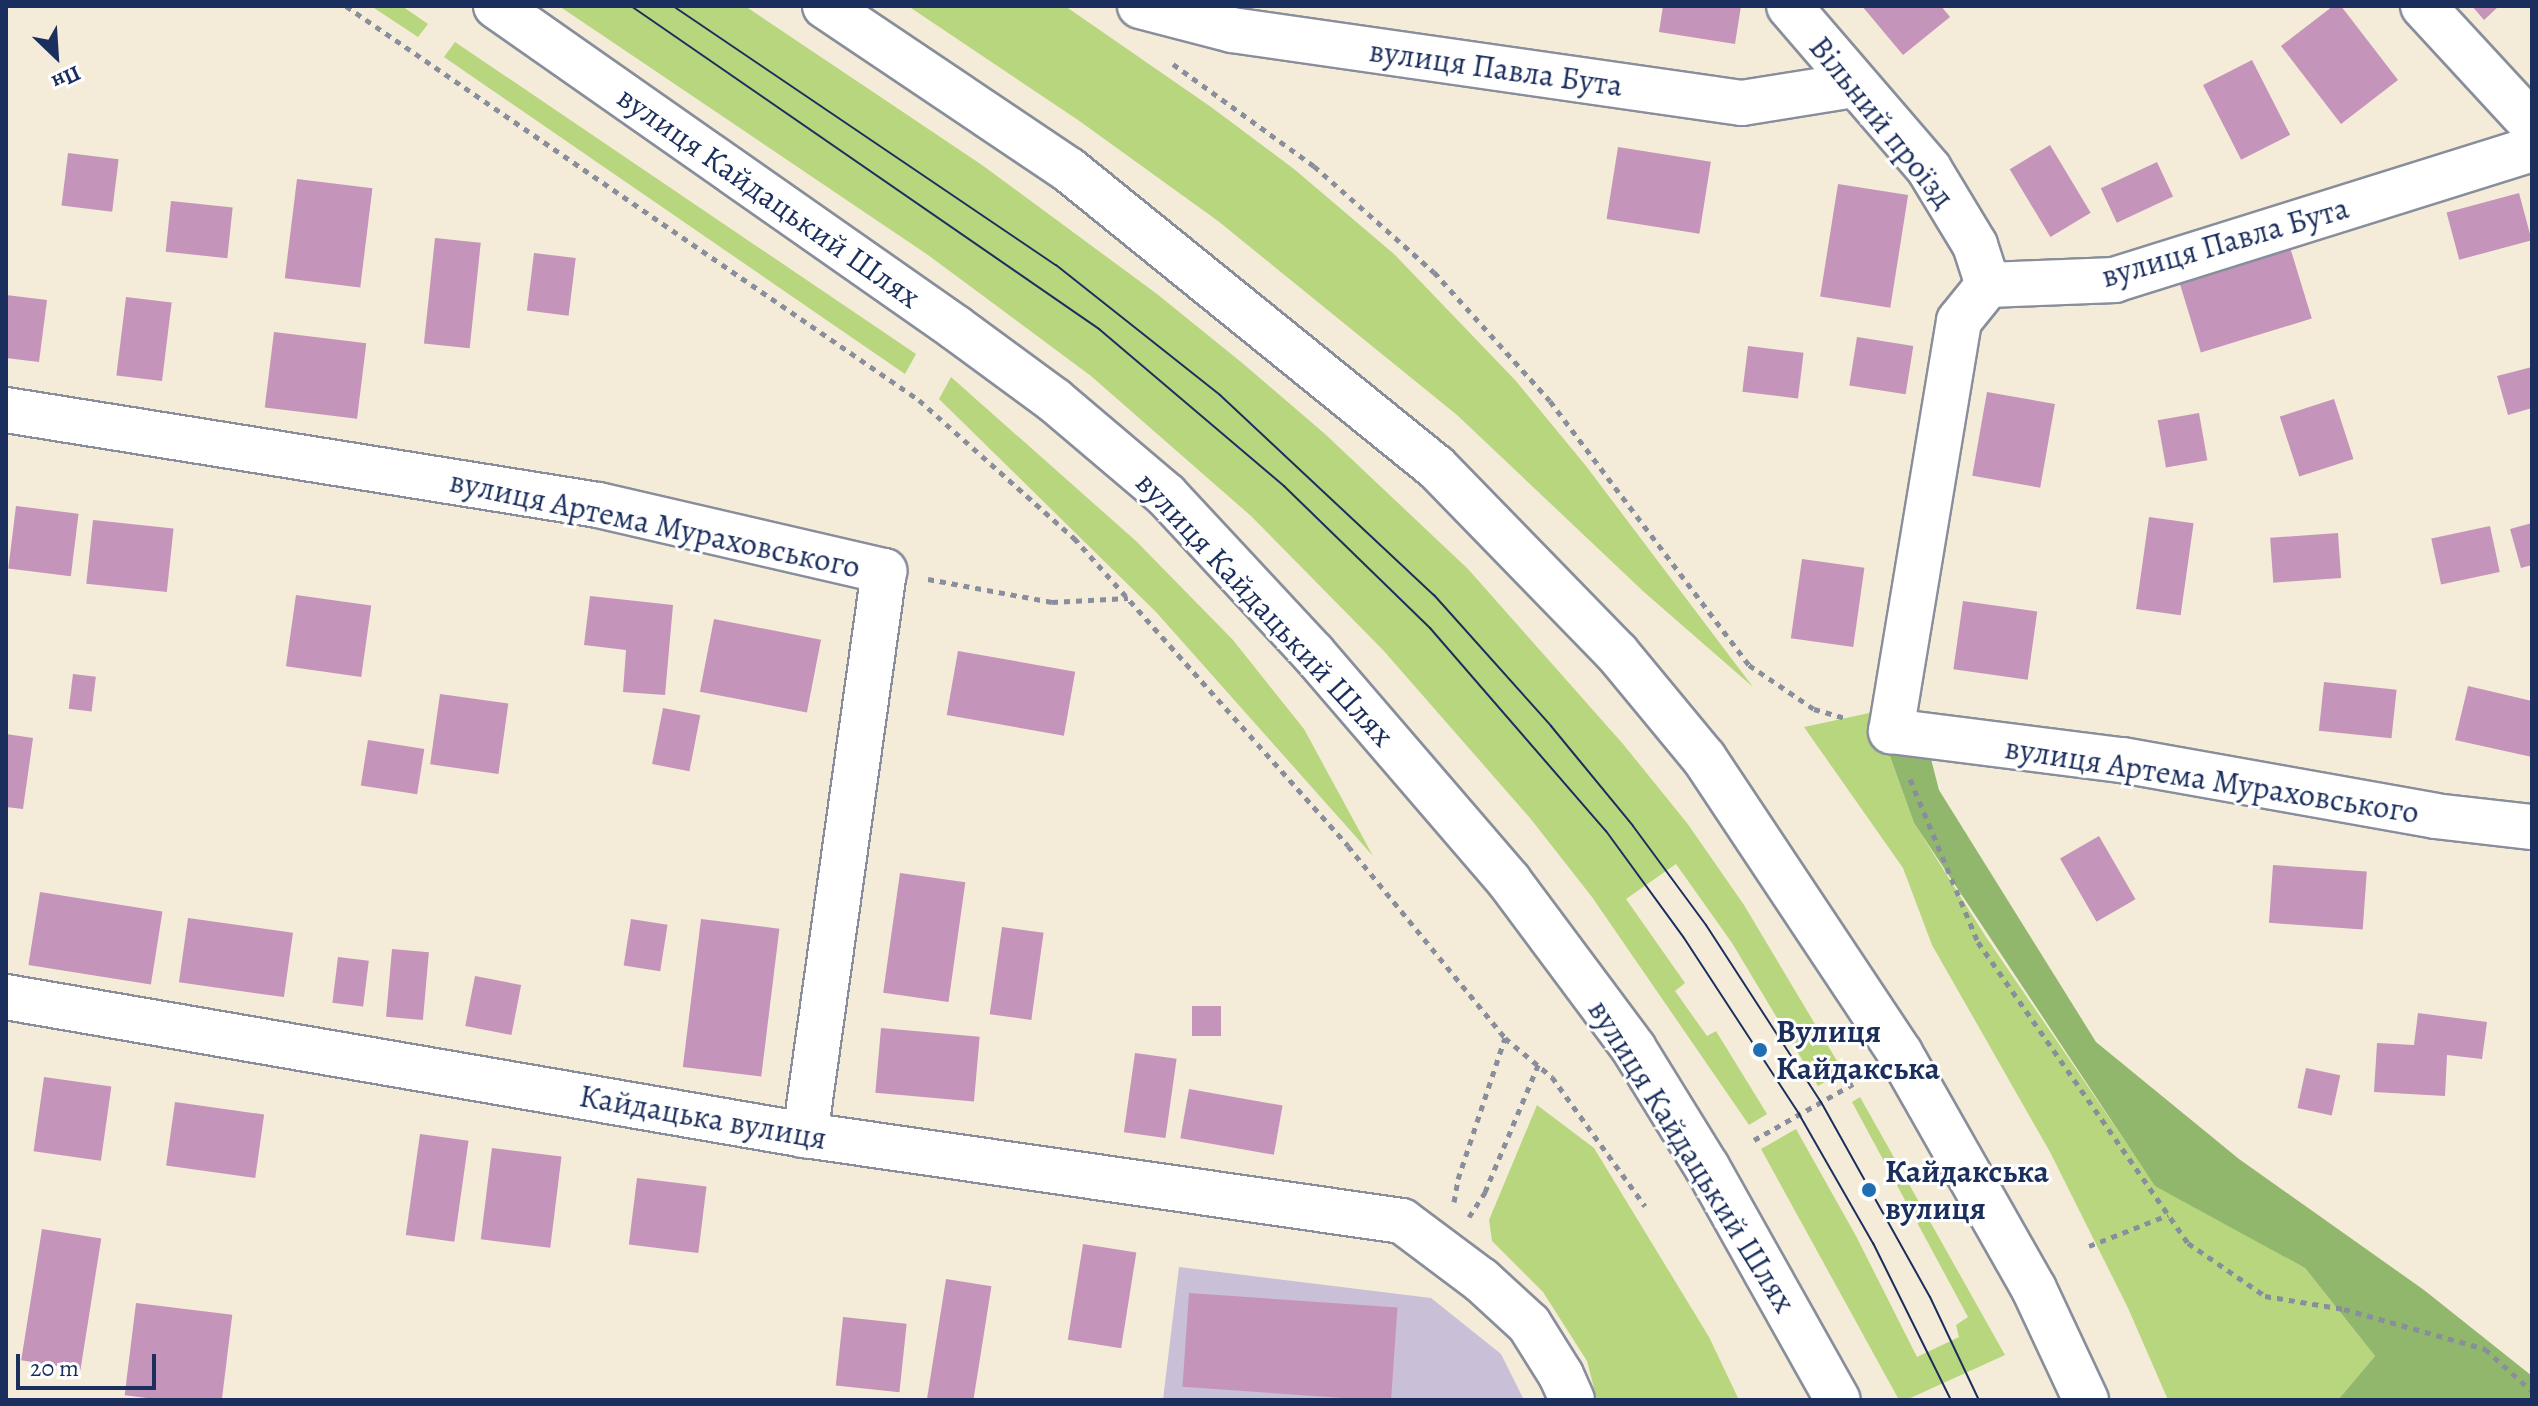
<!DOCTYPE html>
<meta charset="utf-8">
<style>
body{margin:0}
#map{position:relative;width:2538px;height:1406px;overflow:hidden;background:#f4ecd8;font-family:Alegreya,serif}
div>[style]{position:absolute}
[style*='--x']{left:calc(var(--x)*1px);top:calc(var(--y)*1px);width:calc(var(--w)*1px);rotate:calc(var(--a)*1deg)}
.industrial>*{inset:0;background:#c9bfd7}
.green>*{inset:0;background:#b7d67d}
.forest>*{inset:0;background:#91b76c}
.building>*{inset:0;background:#c594bb;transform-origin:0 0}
.path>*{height:5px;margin-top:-2.5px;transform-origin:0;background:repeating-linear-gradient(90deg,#888e9b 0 6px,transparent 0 12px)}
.roads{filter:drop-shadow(2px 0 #888e9b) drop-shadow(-2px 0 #888e9b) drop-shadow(0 2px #888e9b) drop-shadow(0 -2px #888e9b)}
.minor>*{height:44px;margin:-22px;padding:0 22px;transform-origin:22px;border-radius:22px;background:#fff}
.highway>*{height:44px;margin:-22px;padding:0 22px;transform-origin:22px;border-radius:22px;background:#fff}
.tram>*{height:2px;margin:-1px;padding:0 1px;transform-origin:1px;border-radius:1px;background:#1b2f5e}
.dots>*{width:22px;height:22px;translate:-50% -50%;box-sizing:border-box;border:4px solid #fff;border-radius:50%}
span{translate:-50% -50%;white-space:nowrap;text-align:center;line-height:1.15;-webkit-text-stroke:6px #fff;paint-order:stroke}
.street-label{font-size:32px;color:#1b2f5e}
.poi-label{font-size:32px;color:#1b2f5e;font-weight:700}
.left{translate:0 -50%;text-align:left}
.frame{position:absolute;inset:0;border:8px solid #1b2f5e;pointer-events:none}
.north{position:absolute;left:16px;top:16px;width:80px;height:80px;-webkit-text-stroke:6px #fff;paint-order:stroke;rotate:155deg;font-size:22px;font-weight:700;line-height:32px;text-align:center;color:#1b2f5e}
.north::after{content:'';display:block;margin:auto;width:28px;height:36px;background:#1b2f5e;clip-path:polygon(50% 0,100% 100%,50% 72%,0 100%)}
.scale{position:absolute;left:16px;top:1354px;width:140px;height:36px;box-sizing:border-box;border:4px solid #1b2f5e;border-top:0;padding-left:10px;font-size:24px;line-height:28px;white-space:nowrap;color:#1b2f5e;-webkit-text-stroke:6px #fff;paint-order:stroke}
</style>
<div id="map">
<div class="industrial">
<i style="clip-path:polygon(1179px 1267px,1431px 1298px,1501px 1354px,1524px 1400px,1163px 1400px)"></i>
</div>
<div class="green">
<i style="clip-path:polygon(371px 6px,402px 6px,428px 24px,418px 37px)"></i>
<i style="clip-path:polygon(559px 6px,745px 6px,982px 165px,1157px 294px,1241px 362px,1325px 434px,1468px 569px,1623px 744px,1687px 823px,1744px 905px,1843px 1071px,1818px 1086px,1732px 943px,1676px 864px,1626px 899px,1685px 983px,1675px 991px,1707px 1036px,1716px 1031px,1767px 1114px,1749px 1125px,1592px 897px,1530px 818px,1383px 650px,1251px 516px,1091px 376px,928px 255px)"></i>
<i style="clip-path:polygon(908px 6px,1065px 6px,1211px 107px,1294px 169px,1394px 254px,1516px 381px,1586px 466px,1753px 687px,1644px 592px,1457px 415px,1218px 221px,1078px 120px)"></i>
<i style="clip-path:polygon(455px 42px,916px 354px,905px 374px,444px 57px)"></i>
<i style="clip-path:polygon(951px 377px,1136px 541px,1233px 640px,1304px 729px,1373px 856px,1156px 612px,939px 399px)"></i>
<i style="clip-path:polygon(1874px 712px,1914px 823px,1986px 937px,2155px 1185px,2305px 1268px,2375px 1356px,2338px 1400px,2168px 1400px,2128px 1308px,2050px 1152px,1932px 945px,1903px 868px,1804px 727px)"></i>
<i style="clip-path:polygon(1860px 1097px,2005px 1355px,1906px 1400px,1899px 1400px,1761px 1149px,1796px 1129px,1856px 1236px,1917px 1357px,1959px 1337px,1956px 1325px,1968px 1317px,1852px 1102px)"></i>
<i style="clip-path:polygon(1537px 1105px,1594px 1148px,1709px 1337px,1739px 1400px,1597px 1400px,1587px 1361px,1543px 1292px,1492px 1241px,1489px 1220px)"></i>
</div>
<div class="forest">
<i style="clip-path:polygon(1915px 697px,1939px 790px,2096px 1042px,2239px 1159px,2424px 1290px,2532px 1376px,2532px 1400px,2338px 1400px,2375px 1356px,2305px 1268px,2155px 1186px,1914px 823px,1874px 712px)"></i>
</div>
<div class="building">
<i style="clip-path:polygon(1663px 6px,1741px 6px,1735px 44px,1659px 32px)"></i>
<i style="clip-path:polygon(1862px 6px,1941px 6px,1950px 17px,1903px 55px)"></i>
<i style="clip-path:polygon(2333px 6px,2341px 6px,2398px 80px,2341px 124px,2281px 46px)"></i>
<i style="clip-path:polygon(2472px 6px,2499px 6px,2484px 20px)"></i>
<i style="left:2252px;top:60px;width:84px;height:55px;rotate:63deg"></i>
<i style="left:2050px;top:145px;width:79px;height:47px;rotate:59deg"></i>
<i style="left:1618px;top:147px;width:94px;height:73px;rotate:9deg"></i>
<i style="left:68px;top:153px;width:51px;height:53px;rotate:7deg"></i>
<i style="left:2157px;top:162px;width:38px;height:62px;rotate:65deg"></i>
<i style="left:297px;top:179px;width:76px;height:100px;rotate:7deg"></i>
<i style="left:1838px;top:184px;width:71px;height:114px;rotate:9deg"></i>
<i style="left:2519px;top:193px;width:49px;height:75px;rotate:75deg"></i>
<i style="left:171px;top:201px;width:62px;height:51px;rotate:6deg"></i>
<i style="left:435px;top:238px;width:46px;height:106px;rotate:6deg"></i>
<i style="left:2289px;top:244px;width:78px;height:116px;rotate:73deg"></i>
<i style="left:534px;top:253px;width:42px;height:58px;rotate:7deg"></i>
<i style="clip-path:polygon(6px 295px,47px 300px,39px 362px,6px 358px)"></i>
<i style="left:126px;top:297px;width:46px;height:79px;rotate:7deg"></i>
<i style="left:274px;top:332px;width:93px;height:76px;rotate:7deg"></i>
<i style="left:1857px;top:337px;width:57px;height:49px;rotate:9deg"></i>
<i style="left:1748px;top:346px;width:56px;height:46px;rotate:7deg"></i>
<i style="clip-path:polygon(2532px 367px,2532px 408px,2508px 415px,2497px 376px)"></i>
<i style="left:1987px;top:392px;width:69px;height:85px;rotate:10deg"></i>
<i style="left:2334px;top:399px;width:63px;height:57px;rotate:72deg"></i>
<i style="left:2199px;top:413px;width:48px;height:42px;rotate:80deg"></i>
<i style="left:16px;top:506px;width:63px;height:63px;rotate:7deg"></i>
<i style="left:2149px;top:517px;width:45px;height:93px;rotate:8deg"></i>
<i style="left:93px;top:520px;width:81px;height:64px;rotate:6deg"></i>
<i style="clip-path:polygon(2532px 523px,2532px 565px,2521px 568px,2510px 529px)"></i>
<i style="left:2490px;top:526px;width:47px;height:60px;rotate:78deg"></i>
<i style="left:2338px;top:533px;width:45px;height:68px;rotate:86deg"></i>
<i style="left:1802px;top:559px;width:63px;height:80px;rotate:8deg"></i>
<i style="left:296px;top:595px;width:76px;height:72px;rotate:8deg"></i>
<i style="clip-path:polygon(590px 596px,673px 605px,665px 695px,623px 692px,626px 650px,584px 645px)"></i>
<i style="left:1963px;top:601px;width:75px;height:69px;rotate:8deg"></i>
<i style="left:714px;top:619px;width:109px;height:74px;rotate:11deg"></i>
<i style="left:958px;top:651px;width:119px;height:65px;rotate:10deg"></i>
<i style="left:73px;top:674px;width:23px;height:35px;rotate:7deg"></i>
<i style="left:2324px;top:682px;width:73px;height:49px;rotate:6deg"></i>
<i style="clip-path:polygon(2468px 686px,2532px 701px,2532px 757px,2455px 740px)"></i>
<i style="left:440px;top:694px;width:69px;height:71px;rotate:8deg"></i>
<i style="left:663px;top:708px;width:38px;height:57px;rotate:11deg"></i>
<i style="clip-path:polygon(6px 734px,33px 738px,23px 809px,6px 807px)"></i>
<i style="left:368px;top:740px;width:57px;height:46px;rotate:9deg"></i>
<i style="left:2099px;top:836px;width:73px;height:45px;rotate:60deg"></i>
<i style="left:2273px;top:865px;width:94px;height:58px;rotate:4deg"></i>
<i style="left:900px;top:873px;width:66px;height:121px;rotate:8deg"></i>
<i style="left:40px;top:892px;width:124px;height:74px;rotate:9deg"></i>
<i style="left:188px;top:918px;width:106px;height:65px;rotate:8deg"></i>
<i style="left:631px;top:919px;width:37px;height:47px;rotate:9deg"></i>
<i style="left:701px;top:919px;width:79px;height:149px;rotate:7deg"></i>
<i style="left:1002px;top:927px;width:42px;height:88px;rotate:8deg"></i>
<i style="left:392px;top:949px;width:37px;height:68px;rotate:5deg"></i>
<i style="left:338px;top:957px;width:31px;height:46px;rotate:7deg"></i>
<i style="left:475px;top:976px;width:47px;height:51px;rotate:11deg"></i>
<i style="left:1192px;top:1006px;width:29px;height:30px"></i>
<i style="clip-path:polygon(2418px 1013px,2487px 1022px,2482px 1059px,2447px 1055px,2445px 1096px,2374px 1092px,2377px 1043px,2414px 1045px)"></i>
<i style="left:881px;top:1028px;width:99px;height:65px;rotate:5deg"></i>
<i style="left:1135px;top:1053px;width:42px;height:80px;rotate:8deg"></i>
<i style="left:2306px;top:1068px;width:35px;height:41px;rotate:12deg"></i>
<i style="left:44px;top:1077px;width:68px;height:75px;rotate:8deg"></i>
<i style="left:1189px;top:1089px;width:95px;height:50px;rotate:10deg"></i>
<i style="left:175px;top:1102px;width:90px;height:64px;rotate:8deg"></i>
<i style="left:420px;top:1134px;width:49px;height:102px;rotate:8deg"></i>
<i style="left:492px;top:1148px;width:70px;height:92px;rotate:7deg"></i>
<i style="left:637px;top:1178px;width:70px;height:67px;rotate:7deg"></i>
<i style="left:42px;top:1229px;width:60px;height:133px;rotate:9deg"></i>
<i style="left:1083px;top:1244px;width:54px;height:97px;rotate:9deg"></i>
<i style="left:946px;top:1279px;width:46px;height:122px;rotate:9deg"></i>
<i style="left:1189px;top:1293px;width:209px;height:94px;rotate:4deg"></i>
<i style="left:136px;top:1303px;width:97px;height:93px;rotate:7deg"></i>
<i style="left:843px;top:1317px;width:64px;height:69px;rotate:6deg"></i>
</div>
<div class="path">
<i style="--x:346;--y:6;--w:695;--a:34.51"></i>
<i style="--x:919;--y:400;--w:208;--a:41.7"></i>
<i style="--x:1074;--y:538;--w:412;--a:48.3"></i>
<i style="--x:1348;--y:846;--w:248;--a:50.7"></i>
<i style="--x:1505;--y:1038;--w:61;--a:39.7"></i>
<i style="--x:1552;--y:1077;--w:159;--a:54.2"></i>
<i style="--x:1173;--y:64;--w:174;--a:35.9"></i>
<i style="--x:1314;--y:166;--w:160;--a:41.5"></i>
<i style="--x:1434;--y:272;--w:173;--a:48"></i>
<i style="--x:1550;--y:401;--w:331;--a:53"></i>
<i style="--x:1749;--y:665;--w:78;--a:34.1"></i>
<i style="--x:1814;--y:709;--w:33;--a:16"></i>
<i style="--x:928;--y:579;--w:126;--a:10.5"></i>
<i style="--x:1052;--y:602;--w:76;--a:-3"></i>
<i style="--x:1910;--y:779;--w:177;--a:67.4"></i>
<i style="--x:1978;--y:942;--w:367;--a:55.1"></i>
<i style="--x:2188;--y:1243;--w:93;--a:34.5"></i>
<i style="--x:2265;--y:1296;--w:80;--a:9.3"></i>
<i style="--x:2344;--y:1309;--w:147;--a:15.8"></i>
<i style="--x:2485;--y:1349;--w:63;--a:41.8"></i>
<i style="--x:1754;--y:1140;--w:114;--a:-29.5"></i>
<i style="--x:1454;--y:1202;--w:23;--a:-80"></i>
<i style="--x:1458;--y:1179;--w:149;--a:-71.6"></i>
<i style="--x:1469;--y:1217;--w:30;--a:-57"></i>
<i style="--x:1485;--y:1192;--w:138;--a:-67.3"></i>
<i style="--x:2089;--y:1246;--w:85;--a:-21.4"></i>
</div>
<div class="roads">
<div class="minor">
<i style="--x:1140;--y:6;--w:95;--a:14.6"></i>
<i style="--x:1232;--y:30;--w:515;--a:8.15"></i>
<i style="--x:1742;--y:103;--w:113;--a:-9.1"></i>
<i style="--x:1789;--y:6;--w:215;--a:49.3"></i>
<i style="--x:1929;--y:169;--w:89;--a:58.8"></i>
<i style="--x:1975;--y:245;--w:42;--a:72"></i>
<i style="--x:2423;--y:6;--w:161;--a:47.3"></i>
<i style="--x:2532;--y:149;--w:437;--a:162.6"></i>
<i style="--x:2115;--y:280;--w:127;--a:177.7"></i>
<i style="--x:1988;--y:285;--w:46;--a:128.9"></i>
<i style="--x:1959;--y:321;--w:416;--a:99.4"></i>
<i style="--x:1891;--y:731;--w:233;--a:7.2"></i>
<i style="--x:2122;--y:760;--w:318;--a:10.1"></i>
<i style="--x:2435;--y:816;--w:98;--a:6.5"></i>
<i style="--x:6;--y:410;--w:600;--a:9.12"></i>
<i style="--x:598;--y:505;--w:294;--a:13"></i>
<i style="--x:884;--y:571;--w:570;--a:97.97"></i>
<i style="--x:6;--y:997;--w:811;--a:9.8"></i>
<i style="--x:805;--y:1135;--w:603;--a:8.2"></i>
<i style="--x:1402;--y:1221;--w:99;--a:36.8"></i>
<i style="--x:1481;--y:1280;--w:65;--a:42.5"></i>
<i style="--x:1529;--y:1324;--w:60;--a:57.9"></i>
<i style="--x:1561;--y:1375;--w:27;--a:66"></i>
</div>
<div class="highway">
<i style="--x:496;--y:6;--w:562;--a:34.99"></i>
<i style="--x:956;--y:328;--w:122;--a:36.3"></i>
<i style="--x:1054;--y:400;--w:147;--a:40.3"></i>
<i style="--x:1166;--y:495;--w:216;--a:47.1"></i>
<i style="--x:1313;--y:653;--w:301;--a:49.3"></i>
<i style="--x:1509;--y:881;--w:209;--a:53.3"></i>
<i style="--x:1634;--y:1049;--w:139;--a:58.3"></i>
<i style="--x:1707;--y:1167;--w:267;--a:60.7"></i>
<i style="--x:825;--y:6;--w:294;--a:33.9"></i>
<i style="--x:1069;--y:170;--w:472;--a:39"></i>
<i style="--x:1436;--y:467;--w:260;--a:45.8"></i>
<i style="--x:1617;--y:653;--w:136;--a:50.4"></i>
<i style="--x:1704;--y:758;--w:354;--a:56.4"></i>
<i style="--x:1900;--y:1053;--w:271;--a:60.4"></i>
<i style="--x:2034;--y:1289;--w:123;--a:64.9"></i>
</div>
</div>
<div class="tram">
<i style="--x:631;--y:6;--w:569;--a:34.61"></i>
<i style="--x:1099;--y:329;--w:243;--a:40.3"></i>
<i style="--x:1284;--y:486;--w:204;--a:44.2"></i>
<i style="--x:1430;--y:628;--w:269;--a:49.1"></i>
<i style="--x:1606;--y:831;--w:132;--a:53.9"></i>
<i style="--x:1684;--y:938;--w:210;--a:56.8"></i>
<i style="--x:1799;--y:1114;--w:149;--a:60.2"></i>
<i style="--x:1873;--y:1243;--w:175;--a:63.6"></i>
<i style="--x:673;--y:6;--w:462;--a:34.1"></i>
<i style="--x:1056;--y:265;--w:209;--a:38.4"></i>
<i style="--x:1220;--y:395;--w:293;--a:43.1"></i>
<i style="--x:1434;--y:595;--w:176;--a:48.2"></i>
<i style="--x:1551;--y:726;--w:129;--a:50.6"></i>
<i style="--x:1633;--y:826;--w:123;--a:53.6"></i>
<i style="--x:1706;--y:925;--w:211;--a:57"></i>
<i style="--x:1821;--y:1102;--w:223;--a:60.8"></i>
<i style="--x:1930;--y:1297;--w:114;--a:64.6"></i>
</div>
<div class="dots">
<i style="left:1760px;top:1050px;background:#1f6fb2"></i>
<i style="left:1869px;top:1190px;background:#1f6fb2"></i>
</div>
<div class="street-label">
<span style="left:1496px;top:68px;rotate:8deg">вулиця Павла Бута</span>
<span style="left:1882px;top:122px;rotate:51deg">Вільний проїзд</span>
<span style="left:769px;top:197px;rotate:35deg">вулиця Кайдацький Шлях</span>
<span style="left:2225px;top:242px;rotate:-16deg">вулиця Павла Бута</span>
<span style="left:655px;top:524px;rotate:12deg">вулиця Артема Мураховського</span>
<span style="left:1265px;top:609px;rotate:47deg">вулиця Кайдацький Шлях</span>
<span style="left:2212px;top:780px;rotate:9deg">вулиця Артема Мураховського</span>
<span style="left:703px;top:1117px;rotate:10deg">Кайдацька вулиця</span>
<span style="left:1692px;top:1156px;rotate:58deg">вулиця Кайдацький Шлях</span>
</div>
<div class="poi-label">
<span class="left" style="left:1776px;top:1050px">Вулиця<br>Кайдакська</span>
<span class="left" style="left:1885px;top:1190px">Кайдакська<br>вулиця</span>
</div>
<div class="frame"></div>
<div class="north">Пн</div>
<div class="scale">20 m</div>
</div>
